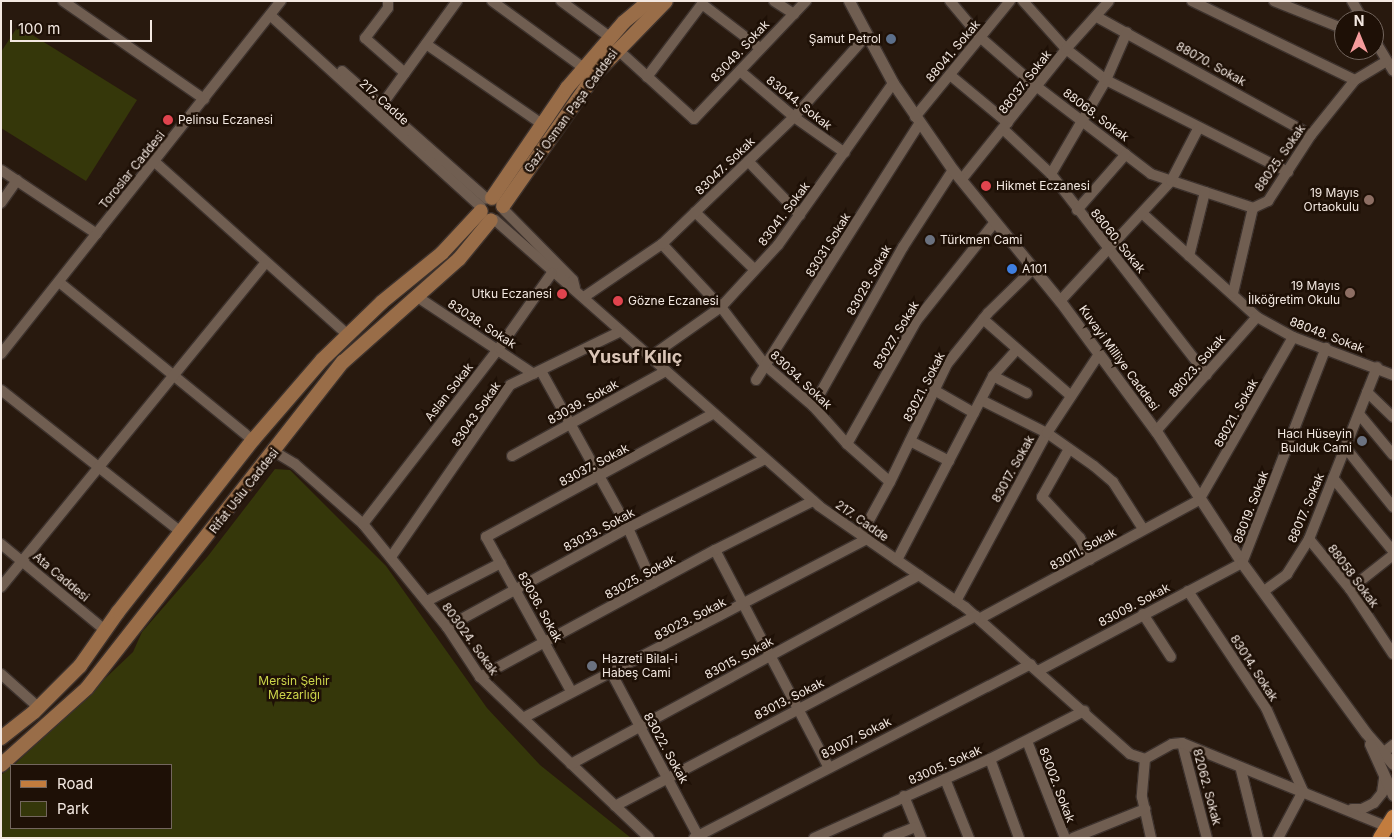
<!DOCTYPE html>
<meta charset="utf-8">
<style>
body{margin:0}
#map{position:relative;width:1394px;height:839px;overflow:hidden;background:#28190e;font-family:Inter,sans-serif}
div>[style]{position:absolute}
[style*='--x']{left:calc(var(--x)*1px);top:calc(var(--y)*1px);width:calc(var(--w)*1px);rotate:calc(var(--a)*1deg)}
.green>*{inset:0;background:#35370a}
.roads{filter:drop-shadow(1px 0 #3d322d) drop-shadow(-1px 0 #3d322d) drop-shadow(0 1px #3d322d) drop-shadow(0 -1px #3d322d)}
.minor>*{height:10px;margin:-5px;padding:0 5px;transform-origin:5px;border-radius:5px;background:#705e51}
.tertiary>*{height:11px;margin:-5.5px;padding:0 5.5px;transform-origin:5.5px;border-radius:5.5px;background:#705e51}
.secondary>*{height:14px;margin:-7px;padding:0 7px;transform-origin:7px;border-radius:7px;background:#996d48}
.primary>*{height:14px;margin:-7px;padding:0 7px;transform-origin:7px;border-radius:7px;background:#c27c3e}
.dots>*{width:14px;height:14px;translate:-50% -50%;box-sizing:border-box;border:2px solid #1e1006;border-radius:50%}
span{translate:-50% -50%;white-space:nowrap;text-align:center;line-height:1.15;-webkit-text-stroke:5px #1e1006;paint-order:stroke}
.poi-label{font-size:12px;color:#f3e8e1}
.right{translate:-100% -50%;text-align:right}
.left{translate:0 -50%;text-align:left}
.street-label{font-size:12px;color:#f3e8e1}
.park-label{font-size:12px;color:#ccd44a}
.district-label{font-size:18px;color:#dac5b7;font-weight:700}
.frame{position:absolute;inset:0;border:2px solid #f3e8e1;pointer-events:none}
.legend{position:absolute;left:10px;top:764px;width:162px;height:65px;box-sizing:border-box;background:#1e1006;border:1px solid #73665e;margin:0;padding:6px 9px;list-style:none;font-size:15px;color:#f3e8e1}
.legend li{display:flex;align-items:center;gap:10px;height:25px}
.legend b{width:25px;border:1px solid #73665e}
.north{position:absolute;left:1334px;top:10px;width:50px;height:50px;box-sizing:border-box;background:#1e1006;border:1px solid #73665e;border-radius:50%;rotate:0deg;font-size:14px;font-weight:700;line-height:20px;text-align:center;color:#f3e8e1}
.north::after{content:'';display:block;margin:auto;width:18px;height:22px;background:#f59b9b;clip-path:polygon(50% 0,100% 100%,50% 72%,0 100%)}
.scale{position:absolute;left:10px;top:20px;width:142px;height:22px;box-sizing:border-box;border:2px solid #f3e8e1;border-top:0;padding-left:6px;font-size:15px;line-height:18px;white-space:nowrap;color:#f3e8e1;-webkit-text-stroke:4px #1e1006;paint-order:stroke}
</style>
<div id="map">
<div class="green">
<i style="clip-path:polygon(18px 26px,137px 100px,86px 181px,1px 128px,1px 52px)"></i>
<i style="clip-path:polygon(275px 469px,290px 470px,386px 566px,487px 708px,540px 765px,631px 838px,1px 838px,1px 775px,11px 767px,11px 828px,171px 828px,171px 765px,14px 765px,133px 652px,142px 632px,208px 556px)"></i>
</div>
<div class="roads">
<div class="minor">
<i style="--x:63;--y:1;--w:172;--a:34.8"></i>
<i style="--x:388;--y:1;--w:7;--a:90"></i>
<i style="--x:388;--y:8;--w:38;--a:127"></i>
<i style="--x:365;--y:38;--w:53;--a:41.2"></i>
<i style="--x:492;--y:1;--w:114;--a:36.1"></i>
<i style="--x:561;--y:1;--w:62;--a:36.5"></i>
<i style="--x:774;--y:1;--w:24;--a:33"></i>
<i style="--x:950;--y:1;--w:48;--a:50"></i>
<i style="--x:981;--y:38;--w:73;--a:41.1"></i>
<i style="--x:1036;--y:86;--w:145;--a:37.4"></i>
<i style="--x:1151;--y:174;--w:108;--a:18.4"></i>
<i style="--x:1023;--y:1;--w:64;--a:48.1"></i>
<i style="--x:1066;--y:49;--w:51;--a:37.8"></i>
<i style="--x:1106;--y:80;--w:204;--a:26.8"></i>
<i style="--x:1192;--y:1;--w:181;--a:25.9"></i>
<i style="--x:1274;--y:1;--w:75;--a:21.8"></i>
<i style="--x:1352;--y:1;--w:22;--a:60"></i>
<i style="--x:270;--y:15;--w:285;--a:42.3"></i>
<i style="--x:1097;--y:17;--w:244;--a:28.9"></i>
<i style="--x:1374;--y:39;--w:37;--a:59"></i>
<i style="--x:426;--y:44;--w:141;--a:34.6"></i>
<i style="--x:617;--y:49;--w:104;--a:42.3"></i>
<i style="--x:694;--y:119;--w:163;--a:-46.5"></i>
<i style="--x:342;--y:71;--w:193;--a:41.4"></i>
<i style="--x:740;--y:71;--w:71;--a:40.4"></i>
<i style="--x:794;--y:117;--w:62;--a:35.2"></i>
<i style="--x:950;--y:75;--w:75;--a:39.6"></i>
<i style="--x:647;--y:77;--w:91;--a:-53"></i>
<i style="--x:702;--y:4;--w:73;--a:37.2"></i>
<i style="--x:381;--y:106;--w:130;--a:-54.1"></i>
<i style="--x:915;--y:117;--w:150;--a:-50.7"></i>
<i style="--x:1003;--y:129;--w:66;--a:43.2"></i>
<i style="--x:1051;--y:174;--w:254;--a:52.2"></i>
<i style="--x:748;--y:161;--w:75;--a:46.1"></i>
<i style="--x:155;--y:162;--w:259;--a:41.9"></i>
<i style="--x:1;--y:170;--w:115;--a:33.7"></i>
<i style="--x:1051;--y:174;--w:109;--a:-59.7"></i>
<i style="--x:1106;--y:80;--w:52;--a:-66.4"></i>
<i style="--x:962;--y:179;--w:166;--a:-51.3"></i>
<i style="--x:1066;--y:49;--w:64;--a:-48.1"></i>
<i style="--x:1;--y:203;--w:28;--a:-55"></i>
<i style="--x:504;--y:210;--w:98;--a:45.4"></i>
<i style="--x:573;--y:280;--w:8;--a:76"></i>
<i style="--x:1077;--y:210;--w:74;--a:-48.8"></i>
<i style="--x:695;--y:212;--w:83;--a:44"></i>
<i style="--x:1143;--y:214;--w:154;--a:42.1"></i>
<i style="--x:1257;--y:317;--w:41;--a:29.1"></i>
<i style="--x:1293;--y:337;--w:107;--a:20.8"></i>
<i style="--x:495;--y:220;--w:432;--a:41.4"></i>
<i style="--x:819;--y:506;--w:178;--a:34.7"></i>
<i style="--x:965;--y:607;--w:221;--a:41.7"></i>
<i style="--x:1130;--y:754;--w:16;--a:18"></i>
<i style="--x:662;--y:244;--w:86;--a:46.9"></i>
<i style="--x:721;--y:307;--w:74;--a:52.7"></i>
<i style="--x:766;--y:366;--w:62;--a:40.4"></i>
<i style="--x:813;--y:406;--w:51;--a:48.2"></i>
<i style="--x:847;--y:444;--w:57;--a:41.5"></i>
<i style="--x:1189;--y:256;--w:66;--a:-76"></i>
<i style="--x:59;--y:282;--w:250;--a:39.2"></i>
<i style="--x:1233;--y:293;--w:87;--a:-76.8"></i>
<i style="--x:1253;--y:208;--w:17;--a:-25"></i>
<i style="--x:1268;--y:201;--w:79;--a:-56.9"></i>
<i style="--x:1311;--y:135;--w:70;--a:-51.3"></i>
<i style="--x:1355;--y:80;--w:37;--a:-31"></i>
<i style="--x:416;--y:296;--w:141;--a:33.5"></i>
<i style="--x:584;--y:297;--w:94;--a:-34.2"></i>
<i style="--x:662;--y:244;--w:183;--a:-43.9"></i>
<i style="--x:794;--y:117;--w:110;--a:-48.3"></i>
<i style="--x:1060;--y:301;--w:163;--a:-47.2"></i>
<i style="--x:1171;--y:181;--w:59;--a:-62.6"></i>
<i style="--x:983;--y:319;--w:117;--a:41.2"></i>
<i style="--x:1;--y:354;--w:451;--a:-51.6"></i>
<i style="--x:650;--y:357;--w:87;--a:-35.2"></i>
<i style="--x:721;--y:307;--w:84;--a:-47.4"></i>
<i style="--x:778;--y:245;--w:199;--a:-54.6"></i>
<i style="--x:541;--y:371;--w:179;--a:61"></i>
<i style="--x:628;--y:528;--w:61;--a:65.9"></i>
<i style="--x:993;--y:376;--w:36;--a:-48"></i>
<i style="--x:756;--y:380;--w:305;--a:-57.5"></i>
<i style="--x:1;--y:390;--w:229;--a:38.3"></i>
<i style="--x:934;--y:390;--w:46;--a:29.9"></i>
<i style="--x:1367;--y:392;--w:36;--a:44"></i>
<i style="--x:981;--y:400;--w:74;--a:26.6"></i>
<i style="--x:1047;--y:433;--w:57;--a:35.1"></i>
<i style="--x:1094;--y:466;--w:25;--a:40"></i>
<i style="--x:1113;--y:482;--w:56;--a:57.4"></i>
<i style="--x:813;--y:406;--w:183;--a:-60.5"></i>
<i style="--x:903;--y:247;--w:92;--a:-57"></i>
<i style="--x:1359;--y:414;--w:53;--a:50.3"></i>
<i style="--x:1156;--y:431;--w:152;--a:-48.5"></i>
<i style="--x:910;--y:441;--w:44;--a:27.1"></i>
<i style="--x:847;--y:444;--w:142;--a:-60.6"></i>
<i style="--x:917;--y:320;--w:125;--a:-51.5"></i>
<i style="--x:1345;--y:447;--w:77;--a:51.3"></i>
<i style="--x:1069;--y:449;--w:55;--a:119.4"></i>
<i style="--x:1042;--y:497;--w:56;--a:47.2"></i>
<i style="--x:1080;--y:538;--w:24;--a:66"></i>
<i style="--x:275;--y:452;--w:23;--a:31"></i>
<i style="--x:295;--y:464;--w:91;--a:41.4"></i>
<i style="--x:363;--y:524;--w:133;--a:50.8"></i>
<i style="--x:447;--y:627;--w:60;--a:56.6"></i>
<i style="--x:480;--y:677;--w:233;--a:43.6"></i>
<i style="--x:512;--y:456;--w:176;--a:-28.9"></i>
<i style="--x:1333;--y:478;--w:94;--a:50.6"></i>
<i style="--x:363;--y:524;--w:222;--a:-52.3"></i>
<i style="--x:499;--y:348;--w:92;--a:-54.8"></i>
<i style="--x:861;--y:535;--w:60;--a:-61.3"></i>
<i style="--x:890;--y:482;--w:131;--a:-64.2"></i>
<i style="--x:947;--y:364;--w:65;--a:-51.2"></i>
<i style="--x:988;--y:313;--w:64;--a:-44.4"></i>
<i style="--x:1309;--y:539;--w:65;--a:50.6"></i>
<i style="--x:1350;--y:589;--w:78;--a:56.5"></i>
<i style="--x:1;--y:544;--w:135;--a:39.6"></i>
<i style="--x:715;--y:550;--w:244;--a:62.4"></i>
<i style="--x:391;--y:557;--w:209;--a:-55.3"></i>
<i style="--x:510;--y:385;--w:123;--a:-25.9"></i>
<i style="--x:897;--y:560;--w:208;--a:-62.4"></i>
<i style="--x:993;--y:376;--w:38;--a:27"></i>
<i style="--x:1;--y:587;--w:419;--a:-50.8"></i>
<i style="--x:1350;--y:589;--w:55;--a:-38.3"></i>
<i style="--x:1188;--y:591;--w:141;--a:56.3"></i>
<i style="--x:1266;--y:708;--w:91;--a:66"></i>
<i style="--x:1303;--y:791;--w:53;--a:118"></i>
<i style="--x:1264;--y:591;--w:29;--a:-36"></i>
<i style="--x:1287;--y:574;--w:41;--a:-57.8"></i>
<i style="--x:1309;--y:539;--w:185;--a:-68.4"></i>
<i style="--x:427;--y:601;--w:83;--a:-27.2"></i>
<i style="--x:956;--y:601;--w:191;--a:-61.6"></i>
<i style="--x:1047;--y:433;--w:95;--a:-56.6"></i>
<i style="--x:1143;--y:614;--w:51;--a:56.9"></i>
<i style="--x:979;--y:619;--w:250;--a:-28.4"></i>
<i style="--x:1199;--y:500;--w:188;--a:-60"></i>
<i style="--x:447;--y:627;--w:206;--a:-28.7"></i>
<i style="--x:628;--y:528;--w:153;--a:-26.7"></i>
<i style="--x:1038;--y:671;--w:231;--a:-27.9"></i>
<i style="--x:1242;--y:563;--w:231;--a:-68.7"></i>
<i style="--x:1;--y:674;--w:50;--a:41.7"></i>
<i style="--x:612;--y:674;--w:183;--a:62"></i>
<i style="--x:480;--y:677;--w:267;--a:-28.4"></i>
<i style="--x:715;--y:550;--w:110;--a:-26.6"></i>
<i style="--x:571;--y:691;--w:176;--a:-118.9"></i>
<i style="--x:486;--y:537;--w:258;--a:-28.5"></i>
<i style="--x:523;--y:718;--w:388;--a:-27.5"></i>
<i style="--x:1027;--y:741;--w:104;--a:68.6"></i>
<i style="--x:1182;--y:743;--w:98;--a:75.3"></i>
<i style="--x:1383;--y:753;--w:13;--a:-39"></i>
<i style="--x:990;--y:759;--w:84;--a:69.8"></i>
<i style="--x:1145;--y:759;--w:31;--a:-29"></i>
<i style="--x:1172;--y:744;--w:10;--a:-6"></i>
<i style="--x:1182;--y:743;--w:222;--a:22.2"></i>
<i style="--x:1145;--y:759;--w:38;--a:95"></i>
<i style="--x:1142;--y:797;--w:42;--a:77.6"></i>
<i style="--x:571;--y:764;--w:396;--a:-28.5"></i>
<i style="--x:1241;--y:770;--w:70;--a:76"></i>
<i style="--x:945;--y:779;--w:64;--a:67.9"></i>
<i style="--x:904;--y:796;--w:45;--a:68"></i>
<i style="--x:615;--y:806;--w:408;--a:-27.8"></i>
<i style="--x:1352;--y:809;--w:10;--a:0"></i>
<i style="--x:1362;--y:809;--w:13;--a:-27"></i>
<i style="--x:1374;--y:803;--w:13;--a:-51"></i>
<i style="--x:1382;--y:793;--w:15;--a:-82"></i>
<i style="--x:694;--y:838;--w:379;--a:-27.3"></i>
<i style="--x:814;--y:838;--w:193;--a:-24.2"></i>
<i style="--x:990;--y:759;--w:106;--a:-27.1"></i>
<i style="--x:888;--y:838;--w:29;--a:-22"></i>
<i style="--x:1073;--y:838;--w:78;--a:-21.9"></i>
</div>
<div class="tertiary">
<i style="--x:849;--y:1;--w:93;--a:61.8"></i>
<i style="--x:893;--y:83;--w:106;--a:55.4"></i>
<i style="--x:953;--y:170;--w:169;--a:50.8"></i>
<i style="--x:1060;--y:301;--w:162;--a:53.6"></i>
<i style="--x:1156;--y:431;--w:158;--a:56.9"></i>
<i style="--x:1242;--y:563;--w:210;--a:53.9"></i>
<i style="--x:1366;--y:733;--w:41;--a:48.9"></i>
<i style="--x:1370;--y:744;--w:56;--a:65.7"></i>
</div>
<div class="secondary">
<i style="--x:492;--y:198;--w:133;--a:-55.7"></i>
<i style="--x:567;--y:88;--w:87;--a:-49.2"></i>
<i style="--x:624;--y:22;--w:33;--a:-40"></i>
<i style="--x:503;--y:206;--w:162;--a:-55"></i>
<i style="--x:596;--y:73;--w:100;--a:-45.8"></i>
<i style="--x:1;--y:738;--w:42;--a:-38.2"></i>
<i style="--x:34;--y:712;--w:65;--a:-45"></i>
<i style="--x:80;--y:666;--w:66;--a:-54.9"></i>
<i style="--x:118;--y:612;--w:219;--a:-51.9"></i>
<i style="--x:253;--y:440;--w:106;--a:-49.2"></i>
<i style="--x:322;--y:360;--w:83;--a:-44"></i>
<i style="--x:382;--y:302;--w:77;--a:-39.2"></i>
<i style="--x:442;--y:253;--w:57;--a:-47.1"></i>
<i style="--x:1;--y:765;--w:115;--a:-41.8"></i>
<i style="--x:87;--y:688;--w:415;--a:-51.9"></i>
<i style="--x:343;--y:362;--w:155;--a:-41.6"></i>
<i style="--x:459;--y:259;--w:50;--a:-50.6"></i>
</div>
<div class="primary">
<i style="--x:1380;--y:838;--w:25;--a:-58"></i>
</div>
</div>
<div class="dots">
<i style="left:891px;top:39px;background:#5c6f8a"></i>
<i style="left:168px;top:120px;background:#e0444e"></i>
<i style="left:986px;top:186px;background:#e0444e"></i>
<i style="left:1369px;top:200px;background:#8d6e63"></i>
<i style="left:930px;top:240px;background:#6b7280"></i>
<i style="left:1012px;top:269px;background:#3f7fe0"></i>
<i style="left:1350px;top:293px;background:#8d6e63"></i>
<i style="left:562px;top:294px;background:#e0444e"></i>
<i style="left:618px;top:301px;background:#e0444e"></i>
<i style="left:1362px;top:441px;background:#6b7280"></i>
<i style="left:592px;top:666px;background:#6b7280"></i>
</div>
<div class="poi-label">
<span class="right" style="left:881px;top:39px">Şamut Petrol</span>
<span class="left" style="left:178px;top:120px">Pelinsu Eczanesi</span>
<span class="left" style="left:996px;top:186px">Hikmet Eczanesi</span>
<span class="right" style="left:1359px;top:200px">19 Mayıs<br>Ortaokulu</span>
<span class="left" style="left:940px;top:240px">Türkmen Cami</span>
<span class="left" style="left:1022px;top:269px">A101</span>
<span class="right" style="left:1340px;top:293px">19 Mayıs<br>İlköğretim Okulu</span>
<span class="right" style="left:552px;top:294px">Utku Eczanesi</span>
<span class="left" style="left:628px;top:301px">Gözne Eczanesi</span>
<span class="right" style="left:1352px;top:441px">Hacı Hüseyin<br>Bulduk Cami</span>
<span class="left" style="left:602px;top:666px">Hazreti Bilal-i<br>Habeş Cami</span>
</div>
<div class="street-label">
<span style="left:740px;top:51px;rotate:-47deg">83049. Sokak</span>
<span style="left:953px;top:51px;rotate:-50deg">88041. Sokak</span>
<span style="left:1211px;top:64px;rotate:29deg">88070. Sokak</span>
<span style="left:1025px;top:82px;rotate:-52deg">88037. Sokak</span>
<span style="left:384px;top:102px;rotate:42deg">217. Cadde</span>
<span style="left:799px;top:103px;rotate:38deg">83044. Sokak</span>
<span style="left:571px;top:111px;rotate:-54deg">Gazi Osman Paşa Caddesi</span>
<span style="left:1096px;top:115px;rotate:37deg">88068. Sokak</span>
<span style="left:1280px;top:158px;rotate:-55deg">88025. Sokak</span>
<span style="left:725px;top:166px;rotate:-44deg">83047. Sokak</span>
<span style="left:132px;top:170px;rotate:-51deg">Toroslar Caddesi</span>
<span style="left:784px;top:214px;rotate:-53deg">83041. Sokak</span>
<span style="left:1118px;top:241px;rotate:51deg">88060. Sokak</span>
<span style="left:828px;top:245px;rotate:-58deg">83031 Sokak</span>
<span style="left:869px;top:280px;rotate:-61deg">83029. Sokak</span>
<span style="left:482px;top:324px;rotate:33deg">83038. Sokak</span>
<span style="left:896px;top:335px;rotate:-59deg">83027. Sokak</span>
<span style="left:1327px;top:335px;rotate:21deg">88048. Sokak</span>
<span style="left:1119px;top:358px;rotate:54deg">Kuvayi Milliye Caddesi</span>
<span style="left:1197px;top:366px;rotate:-49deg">88023. Sokak</span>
<span style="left:801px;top:380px;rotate:43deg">83034. Sokak</span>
<span style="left:924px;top:387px;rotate:-63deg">83021. Sokak</span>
<span style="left:449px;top:392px;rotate:-52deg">Aslan Sokak</span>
<span style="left:583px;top:402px;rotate:-29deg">83039. Sokak</span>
<span style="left:1236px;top:413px;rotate:-61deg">88021. Sokak</span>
<span style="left:476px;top:414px;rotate:-55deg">83043 Sokak</span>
<span style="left:594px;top:465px;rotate:-28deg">83037. Sokak</span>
<span style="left:1013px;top:469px;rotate:-61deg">83017. Sokak</span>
<span style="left:244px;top:491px;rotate:-52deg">Rifat Uslu Caddesi</span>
<span style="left:1251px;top:507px;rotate:-69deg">88019. Sokak</span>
<span style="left:1306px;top:508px;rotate:-67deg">88017. Sokak</span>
<span style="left:862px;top:521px;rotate:35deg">217. Cadde</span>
<span style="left:599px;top:530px;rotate:-28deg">83033. Sokak</span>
<span style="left:1083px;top:549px;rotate:-29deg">83011. Sokak</span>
<span style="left:1353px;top:576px;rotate:53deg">88058 Sokak</span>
<span style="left:61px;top:577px;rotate:40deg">Ata Caddesi</span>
<span style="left:640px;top:577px;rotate:-29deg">83025. Sokak</span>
<span style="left:1134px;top:605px;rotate:-28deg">83009. Sokak</span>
<span style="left:540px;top:607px;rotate:61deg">83036. Sokak</span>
<span style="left:690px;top:619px;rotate:-27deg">83023. Sokak</span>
<span style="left:470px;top:639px;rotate:54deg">803024. Sokak</span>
<span style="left:739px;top:658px;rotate:-28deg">83015. Sokak</span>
<span style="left:1254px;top:668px;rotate:57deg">83014. Sokak</span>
<span style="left:789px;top:699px;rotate:-27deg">83013. Sokak</span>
<span style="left:856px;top:738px;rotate:-27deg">83007. Sokak</span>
<span style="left:666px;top:748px;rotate:61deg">83022. Sokak</span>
<span style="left:945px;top:765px;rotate:-24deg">83005. Sokak</span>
<span style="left:1057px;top:785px;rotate:69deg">83002. Sokak</span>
<span style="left:1207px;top:787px;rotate:75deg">82062. Sokak</span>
</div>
<div class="park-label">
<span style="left:294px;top:688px">Mersin Şehir<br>Mezarlığı</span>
</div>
<div class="district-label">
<span style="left:635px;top:357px">Yusuf Kılıç</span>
</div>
<div class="frame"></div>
<ul class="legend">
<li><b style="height:6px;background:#c27c3e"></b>Road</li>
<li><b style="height:14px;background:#35370a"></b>Park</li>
</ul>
<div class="north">N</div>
<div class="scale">100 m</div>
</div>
